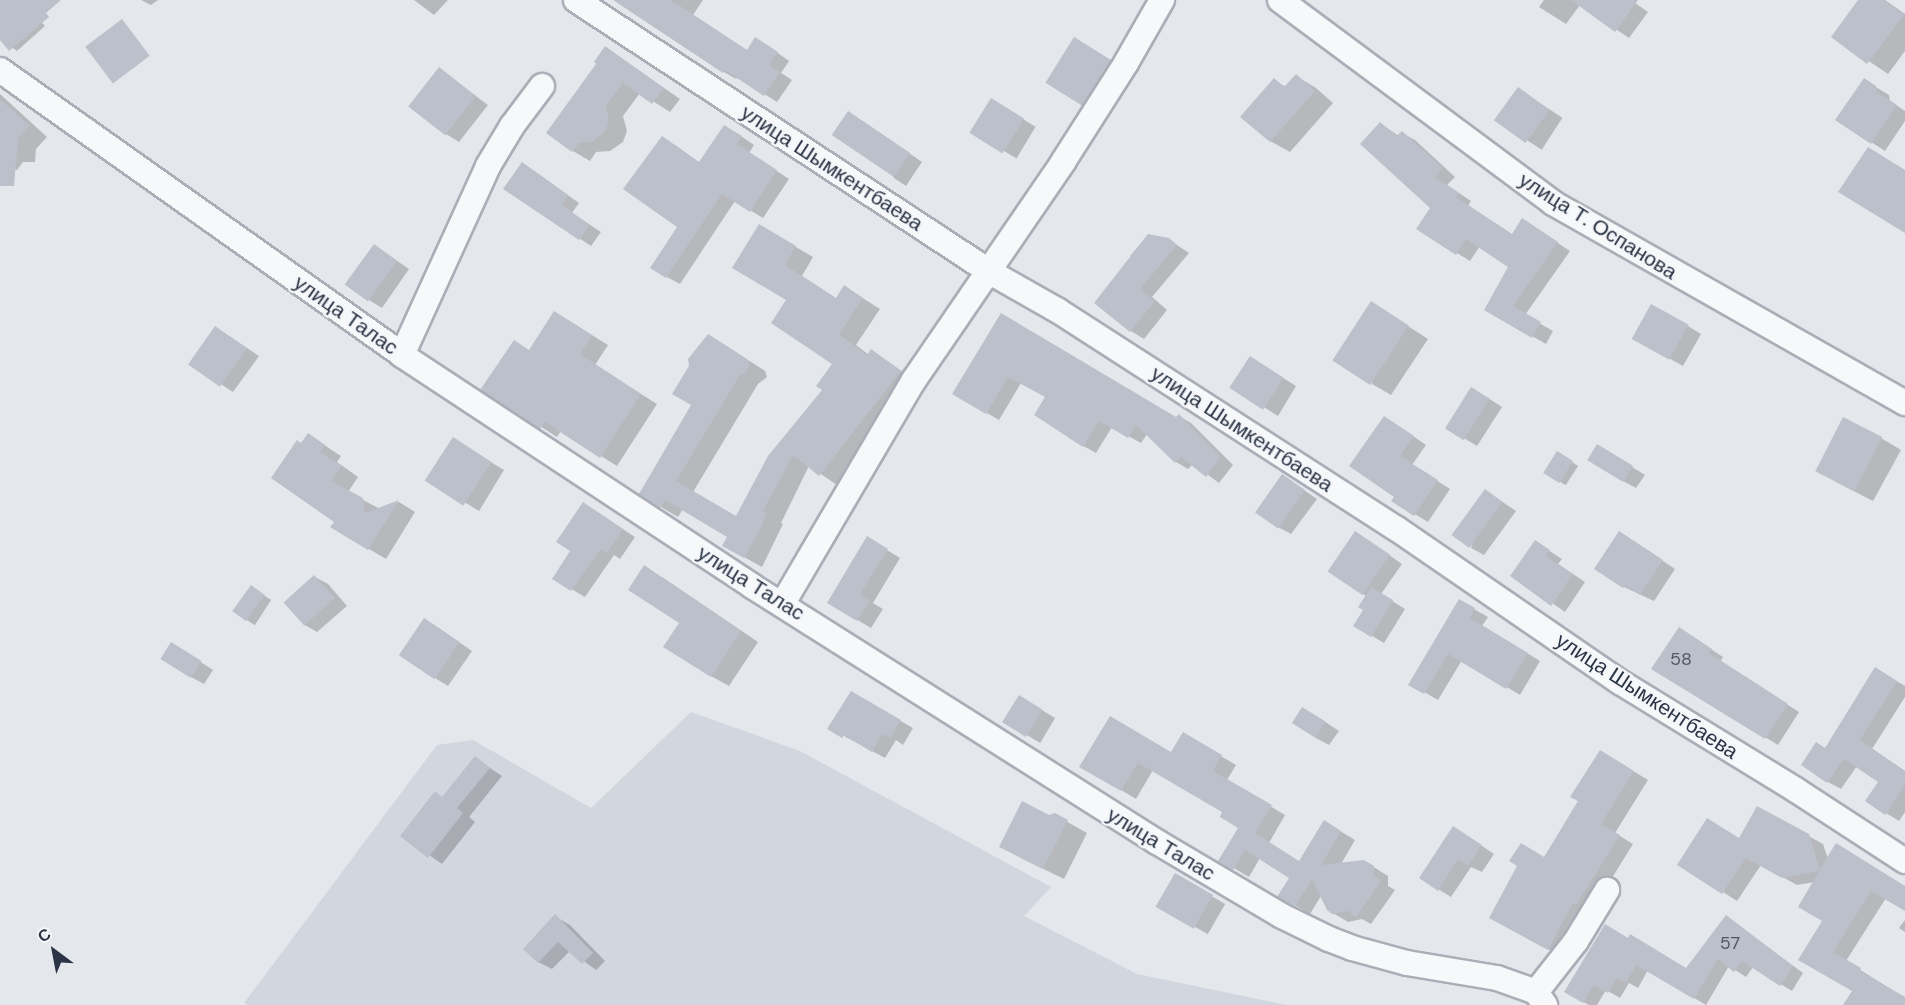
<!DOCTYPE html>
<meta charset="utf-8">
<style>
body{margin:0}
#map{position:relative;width:1905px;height:1005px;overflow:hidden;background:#e4e7ec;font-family:"DM Sans",sans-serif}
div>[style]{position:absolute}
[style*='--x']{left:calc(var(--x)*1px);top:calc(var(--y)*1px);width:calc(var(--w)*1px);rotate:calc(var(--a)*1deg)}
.built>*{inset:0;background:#d2d6de}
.shadow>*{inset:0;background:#0003;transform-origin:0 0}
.building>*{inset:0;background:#bbc0ca;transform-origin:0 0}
.roads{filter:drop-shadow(2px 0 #a9aeb7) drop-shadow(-2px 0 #a9aeb7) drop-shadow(0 2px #a9aeb7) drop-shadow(0 -2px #a9aeb7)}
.street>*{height:24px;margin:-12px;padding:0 12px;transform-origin:12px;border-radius:12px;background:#f7f8fa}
span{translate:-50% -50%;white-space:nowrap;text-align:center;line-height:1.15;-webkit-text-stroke:4.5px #f4f6f9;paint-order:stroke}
.number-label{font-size:18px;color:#4f5766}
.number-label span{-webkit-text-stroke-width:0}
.street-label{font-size:21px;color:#2b3445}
.north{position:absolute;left:24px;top:921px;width:60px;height:60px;-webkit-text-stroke:4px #f4f6f9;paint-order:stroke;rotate:328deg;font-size:16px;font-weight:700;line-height:24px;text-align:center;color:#2b3445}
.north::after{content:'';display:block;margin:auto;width:21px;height:27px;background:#2b3445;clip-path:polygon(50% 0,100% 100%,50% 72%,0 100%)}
</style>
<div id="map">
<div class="built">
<i style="clip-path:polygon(691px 712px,800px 751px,1051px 887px,1024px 916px,1137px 974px,1287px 1005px,248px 1005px,244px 1003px,437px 745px,473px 740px,591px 808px)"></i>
</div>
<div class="shadow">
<i style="clip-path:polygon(0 0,22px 0,45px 26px,17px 51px,0 39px)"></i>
<i style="clip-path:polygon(141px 0,158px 0,151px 5px)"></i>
<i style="clip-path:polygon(414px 0,448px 0,434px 15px)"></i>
<i style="clip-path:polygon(617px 0,703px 0,693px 15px,748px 51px,768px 46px,789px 61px,781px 73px,792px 80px,777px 102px,738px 77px,736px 79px,724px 72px)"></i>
<i style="clip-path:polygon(1544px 0,1631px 0,1648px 12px,1629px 38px,1580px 5px,1566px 24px,1539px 7px)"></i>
<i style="clip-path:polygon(1860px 0,1885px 0,1905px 14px,1905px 51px,1888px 74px,1833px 37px)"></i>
<i style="clip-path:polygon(606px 48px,680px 99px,670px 112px,640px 93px,623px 116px,627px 131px,623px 142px,610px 151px,596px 152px,590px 161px,573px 151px)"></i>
<i style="clip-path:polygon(1094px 50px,1130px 73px,1102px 116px,1083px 105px)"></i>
<i style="clip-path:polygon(439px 69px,488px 105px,459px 142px,446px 134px)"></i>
<i style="clip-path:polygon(1296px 76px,1316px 88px,1333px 103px,1290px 152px,1270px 141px,1274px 80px,1286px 87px)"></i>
<i style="clip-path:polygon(1864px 80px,1889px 95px,1890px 101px,1905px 111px,1905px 121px,1885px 151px,1837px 120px)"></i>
<i style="left:1518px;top:89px;width:53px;height:38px;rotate:33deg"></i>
<i style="clip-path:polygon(0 94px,47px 137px,36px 149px,35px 162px,23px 162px,17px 170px,0 162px)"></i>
<i style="left:991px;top:100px;width:52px;height:37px;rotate:31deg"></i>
<i style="clip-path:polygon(861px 120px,922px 162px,906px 186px,894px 178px)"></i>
<i style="clip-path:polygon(1381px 124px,1399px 136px,1402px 133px,1415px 140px,1455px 177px,1447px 185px,1471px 201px,1468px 206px,1513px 235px,1535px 228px,1570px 251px,1525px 315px,1553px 331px,1546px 344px,1486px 310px,1510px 266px,1480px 246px,1470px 261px,1457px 253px)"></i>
<i style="clip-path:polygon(738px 134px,754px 145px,749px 153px,789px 179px,763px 218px,735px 201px,680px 284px,667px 277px,679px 227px,675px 145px,700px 163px)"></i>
<i style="clip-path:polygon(534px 171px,579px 203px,572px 213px,601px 232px,591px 246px,505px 189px)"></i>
<i style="clip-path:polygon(760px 226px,813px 257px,802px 276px,837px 299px,845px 287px,880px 309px,856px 345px,869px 355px,871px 351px,889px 362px,918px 383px,837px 485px,809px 466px,781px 523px,783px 524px,762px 567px,742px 556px,729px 536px,683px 509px,678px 517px,661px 507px,693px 405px,726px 346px,765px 371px,767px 377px,758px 384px,693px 492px,737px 518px,825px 390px,835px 363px,788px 300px)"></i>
<i style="clip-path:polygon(1148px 235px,1168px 239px,1189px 253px,1152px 297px,1167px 310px,1144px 339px,1131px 331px,1132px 258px,1130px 256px)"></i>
<i style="clip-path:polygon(387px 254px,409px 269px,382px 308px,369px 300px)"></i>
<i style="clip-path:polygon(1372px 303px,1428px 339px,1391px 395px,1372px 384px)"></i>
<i style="clip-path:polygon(1001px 315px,1176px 418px,1179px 416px,1191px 423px,1233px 465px,1219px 483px,1193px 464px,1188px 469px,1176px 462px,1147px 434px,1141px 443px,1112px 427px,1096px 453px,1069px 438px,1047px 397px,1021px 383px,999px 420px,954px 394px)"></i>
<i style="clip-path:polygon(571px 322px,608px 345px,595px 365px,657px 404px,617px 466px,561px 431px,557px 437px,483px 389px)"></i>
<i style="clip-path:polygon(1688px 326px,1701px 334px,1683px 366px,1647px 346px)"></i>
<i style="clip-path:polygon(229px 336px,259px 356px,233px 392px,190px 364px)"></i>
<i style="clip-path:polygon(1264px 366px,1296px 386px,1278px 416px,1232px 387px)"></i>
<i style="clip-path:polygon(1485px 396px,1502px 407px,1477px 446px,1446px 427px)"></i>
<i style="clip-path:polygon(1397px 425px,1426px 445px,1412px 465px,1450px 489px,1428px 522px,1393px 501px,1396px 496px)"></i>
<i style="clip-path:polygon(309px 435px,341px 456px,337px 462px,358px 477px,348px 492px,380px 509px,399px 502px,415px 512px,386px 559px,332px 527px,336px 521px)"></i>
<i style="clip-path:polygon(1881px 438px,1901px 450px,1873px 501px,1836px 482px)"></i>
<i style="clip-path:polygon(466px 447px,504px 470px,479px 511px,428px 480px)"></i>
<i style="left:1558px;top:453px;width:24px;height:23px;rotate:33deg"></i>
<i style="clip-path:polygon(1611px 454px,1645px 475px,1636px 488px,1623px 481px)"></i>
<i style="clip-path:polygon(1283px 476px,1317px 499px,1291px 534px,1278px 527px)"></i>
<i style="clip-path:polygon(1486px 491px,1516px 511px,1484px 555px,1471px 548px)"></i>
<i style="clip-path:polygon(597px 512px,635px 537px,620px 559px,614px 555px,585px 597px,554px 579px)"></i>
<i style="clip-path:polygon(867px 538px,900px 558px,873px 603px,883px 609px,871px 628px,829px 603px)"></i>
<i style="clip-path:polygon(1368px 540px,1402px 564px,1381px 594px,1405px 609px,1384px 643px,1355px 626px,1365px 609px,1366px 596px,1329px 571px)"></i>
<i style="clip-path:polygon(1633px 541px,1675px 569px,1654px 601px,1624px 587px)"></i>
<i style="clip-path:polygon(1548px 550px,1562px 559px,1558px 564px,1585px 582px,1565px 612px,1512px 575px)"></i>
<i style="clip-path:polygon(315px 577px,328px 584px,347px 606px,317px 632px,303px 624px)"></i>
<i style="clip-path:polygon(662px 577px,758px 642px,729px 686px,711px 676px)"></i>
<i style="left:251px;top:587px;width:24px;height:30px;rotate:33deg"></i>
<i style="clip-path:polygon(1460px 601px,1488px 617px,1482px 626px,1540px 661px,1520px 695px,1462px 660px,1438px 700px,1410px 684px)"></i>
<i style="clip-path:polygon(437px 627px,472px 651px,448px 686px,435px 678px)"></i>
<i style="clip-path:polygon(1691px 636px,1723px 657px,1720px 662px,1799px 712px,1778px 745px,1653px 668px)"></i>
<i style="clip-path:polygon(185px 652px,213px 670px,204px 684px,191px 677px)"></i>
<i style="clip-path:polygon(1876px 669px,1905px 686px,1905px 697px,1872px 749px,1905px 771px,1905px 812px,1899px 821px,1886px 813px,1880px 781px,1857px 766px,1841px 789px,1828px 782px,1825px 749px)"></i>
<i style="clip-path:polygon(851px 693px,913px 728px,903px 745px,896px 740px,885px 758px,829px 728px)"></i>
<i style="left:1020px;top:697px;width:41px;height:29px;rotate:31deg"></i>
<i style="clip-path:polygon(1316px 716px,1339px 731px,1329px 745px,1316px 738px)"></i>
<i style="clip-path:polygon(1183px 734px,1236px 765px,1227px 780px,1285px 815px,1269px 843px,1300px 863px,1325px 822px,1355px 840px,1341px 864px,1364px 861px,1388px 876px,1388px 886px,1395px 890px,1371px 924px,1362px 919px,1348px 922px,1333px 913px,1321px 896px,1310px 914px,1279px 896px,1291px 877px,1260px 858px,1249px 877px,1220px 860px,1240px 827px,1225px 812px,1153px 770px,1136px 799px,1081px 766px,1171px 754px)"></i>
<i style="clip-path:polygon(475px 758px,502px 776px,469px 817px,475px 822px,442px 864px,402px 836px,443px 798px)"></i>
<i style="clip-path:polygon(1615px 760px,1648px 780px,1615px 833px,1633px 844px,1563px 957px,1505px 926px,1545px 859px)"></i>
<i style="clip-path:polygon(1758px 808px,1823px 844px,1828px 859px,1905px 887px,1905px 909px,1886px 898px,1846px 961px,1905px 998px,1905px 1005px,1845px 1005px,1854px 991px,1801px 960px,1824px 920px,1815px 882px,1797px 885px,1761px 865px,1737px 901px,1723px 892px,1740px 839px)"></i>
<i style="clip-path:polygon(1055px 815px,1087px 833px,1064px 879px,1021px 858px)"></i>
<i style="clip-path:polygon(1467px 836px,1494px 854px,1482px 872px,1471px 867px,1451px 897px,1438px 889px)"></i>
<i style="left:1175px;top:875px;width:58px;height:35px;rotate:30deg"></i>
<i style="clip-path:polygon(556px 917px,570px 925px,605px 961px,596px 970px,570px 951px,552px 969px,538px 962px)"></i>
<i style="clip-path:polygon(1726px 917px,1803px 973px,1792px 991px,1753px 967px,1746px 977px,1729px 966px,1706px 1005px,1648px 970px,1638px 988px,1629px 983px,1620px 998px,1606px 990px,1597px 1005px,1589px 1005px,1566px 992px,1605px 926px,1687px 969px)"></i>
<i style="clip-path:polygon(1905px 920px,1905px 932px,1899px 928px)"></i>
</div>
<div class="building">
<i style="clip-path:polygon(0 0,61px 0,46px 13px,49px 17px,9px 51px,0 40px)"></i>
<i style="clip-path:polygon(613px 0,671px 0,747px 50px,755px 37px,778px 52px,769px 65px,780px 72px,764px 96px,725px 70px,723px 73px)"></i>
<i style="clip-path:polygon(1571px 0,1638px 0,1615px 32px)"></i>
<i style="clip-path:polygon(1858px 0,1884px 0,1904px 15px,1867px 64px,1831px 37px)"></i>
<i style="left:122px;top:19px;width:46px;height:46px;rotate:53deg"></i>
<i style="left:1074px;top:37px;width:44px;height:54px;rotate:32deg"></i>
<i style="clip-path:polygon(605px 46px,664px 88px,652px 104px,623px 83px,606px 106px,609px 120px,605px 132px,592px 142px,579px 143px,572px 152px,546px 133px,596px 64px,594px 62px)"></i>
<i style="left:439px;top:67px;width:47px;height:50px;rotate:38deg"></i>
<i style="clip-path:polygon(1296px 74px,1315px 91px,1270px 142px,1240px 117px,1274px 78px,1284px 87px)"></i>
<i style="clip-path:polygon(1864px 78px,1876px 86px,1877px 92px,1897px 105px,1871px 144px,1835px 120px)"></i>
<i style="left:1518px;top:87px;width:39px;height:41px;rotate:36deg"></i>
<i style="left:991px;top:98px;width:39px;height:41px;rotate:32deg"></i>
<i style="clip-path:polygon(0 99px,30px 126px,18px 138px,14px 186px,0 186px)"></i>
<i style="left:848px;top:111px;width:75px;height:29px;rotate:34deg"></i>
<i style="clip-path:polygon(1380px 122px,1397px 136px,1402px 131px,1443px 168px,1435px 177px,1459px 193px,1456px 197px,1512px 234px,1522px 218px,1558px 242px,1513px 306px,1541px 322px,1532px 338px,1484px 310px,1508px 267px,1466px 239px,1456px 255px,1416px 229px,1430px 208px,1360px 144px)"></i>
<i style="clip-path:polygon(724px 125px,742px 136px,737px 144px,777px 170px,750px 212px,722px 194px,666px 278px,650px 268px,677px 227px,623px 189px,662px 136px,699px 162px)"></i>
<i style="clip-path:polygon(1868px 147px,1905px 170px,1905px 233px,1838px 192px)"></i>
<i style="clip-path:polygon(522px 162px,568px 195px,562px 205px,590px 225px,579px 240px,503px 189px)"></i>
<i style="clip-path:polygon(759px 224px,796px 246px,785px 265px,836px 298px,844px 285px,863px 298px,839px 334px,867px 355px,871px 349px,901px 371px,819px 476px,793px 455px,763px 511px,766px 513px,761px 528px,744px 558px,722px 546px,727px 537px,665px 500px,660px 508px,639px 494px,691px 405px,672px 394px,689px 366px,688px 359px,708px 334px,747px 359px,750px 366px,745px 373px,740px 375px,676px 481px,736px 516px,768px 456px,822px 390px,816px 386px,832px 364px,771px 323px,786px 300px,732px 268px)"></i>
<i style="clip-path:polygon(1148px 234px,1169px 238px,1177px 245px,1140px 289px,1155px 301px,1130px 332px,1094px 303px)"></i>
<i style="left:374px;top:244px;width:29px;height:50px;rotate:36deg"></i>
<i style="left:1371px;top:301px;width:45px;height:71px;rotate:33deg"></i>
<i style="left:1651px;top:304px;width:43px;height:40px;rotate:29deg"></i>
<i style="clip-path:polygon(554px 311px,592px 335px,580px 354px,641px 394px,600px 458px,545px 422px,540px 429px,480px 390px,514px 340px,529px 350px)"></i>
<i style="clip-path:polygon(1001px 313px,1176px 417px,1179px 414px,1221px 457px,1206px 477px,1181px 457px,1175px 463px,1136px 425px,1128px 438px,1099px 421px,1083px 447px,1034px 415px,1045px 397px,1008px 377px,986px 414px,952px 394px)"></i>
<i style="left:215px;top:326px;width:39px;height:47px;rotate:35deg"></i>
<i style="left:1250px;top:356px;width:40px;height:38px;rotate:33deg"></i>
<i style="left:1471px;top:387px;width:22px;height:49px;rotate:32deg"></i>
<i style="clip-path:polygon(1384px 416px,1414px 436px,1400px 456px,1438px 480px,1414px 516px,1391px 501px,1394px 497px,1349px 466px)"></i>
<i style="left:1843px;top:417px;width:44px;height:61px;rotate:27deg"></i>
<i style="clip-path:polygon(308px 433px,325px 445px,320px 452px,342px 466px,331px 481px,363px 498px,365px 513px,399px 500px,368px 550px,330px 527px,334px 522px,271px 478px,297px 440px,301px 443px)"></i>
<i style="left:453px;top:437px;width:46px;height:52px;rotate:33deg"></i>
<i style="left:1597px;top:444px;width:42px;height:19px;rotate:31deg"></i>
<i style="left:1557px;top:451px;width:19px;height:26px;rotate:32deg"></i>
<i style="left:1282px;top:474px;width:28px;height:47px;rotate:35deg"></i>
<i style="left:1485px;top:489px;width:22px;height:57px;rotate:36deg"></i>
<i style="clip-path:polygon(583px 502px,623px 529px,607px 553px,601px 549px,571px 591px,552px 579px,570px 551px,556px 542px)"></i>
<i style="left:1355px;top:531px;width:42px;height:49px;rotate:34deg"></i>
<i style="clip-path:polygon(1619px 531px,1663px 560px,1640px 595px,1625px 585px,1623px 588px,1594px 569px)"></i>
<i style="clip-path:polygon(867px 536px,888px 549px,860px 594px,870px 600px,857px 621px,827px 603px)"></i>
<i style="clip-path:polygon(1535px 540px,1550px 550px,1546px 556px,1573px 574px,1551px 606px,1510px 576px)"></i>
<i style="clip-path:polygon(644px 565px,741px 631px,711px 677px,663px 647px,679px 623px,628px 590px)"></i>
<i style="left:314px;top:575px;width:31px;height:41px;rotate:48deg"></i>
<i style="left:251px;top:585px;width:17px;height:32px;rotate:36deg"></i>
<i style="clip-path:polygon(1371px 587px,1393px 600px,1371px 637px,1353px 626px,1363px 610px,1358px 607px)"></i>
<i style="clip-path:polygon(1459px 599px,1475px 608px,1470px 618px,1528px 653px,1506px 689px,1448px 654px,1424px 694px,1408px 685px)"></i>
<i style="left:424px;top:618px;width:43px;height:45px;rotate:34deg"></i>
<i style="clip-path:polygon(1679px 627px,1712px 649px,1709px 653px,1788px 704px,1765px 739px,1651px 669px)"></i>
<i style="left:171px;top:642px;width:36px;height:20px;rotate:32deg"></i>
<i style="clip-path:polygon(1875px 667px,1897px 681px,1860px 740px,1905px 771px,1905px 785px,1885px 815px,1865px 801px,1878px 782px,1844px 759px,1827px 783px,1801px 765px,1816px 742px,1825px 748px)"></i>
<i style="clip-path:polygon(851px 691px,901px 720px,890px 738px,882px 734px,872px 752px,844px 735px,842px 738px,827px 729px)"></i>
<i style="left:1019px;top:695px;width:28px;height:32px;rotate:32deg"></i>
<i style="left:1302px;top:707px;width:28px;height:19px;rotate:32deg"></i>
<i style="clip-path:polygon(1110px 716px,1171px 752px,1183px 732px,1222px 755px,1213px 771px,1272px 805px,1255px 833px,1299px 861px,1324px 820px,1341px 831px,1321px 865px,1364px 860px,1374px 866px,1374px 876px,1381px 881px,1356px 917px,1348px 911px,1332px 914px,1327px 910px,1312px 879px,1295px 906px,1277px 897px,1289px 878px,1245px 850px,1233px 870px,1218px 861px,1238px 828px,1220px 817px,1222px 812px,1138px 763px,1121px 791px,1079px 767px)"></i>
<i style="clip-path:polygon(1600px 750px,1634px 771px,1601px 824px,1620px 835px,1576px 905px,1573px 903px,1548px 950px,1489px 918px,1517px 866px,1509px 861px,1521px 843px,1544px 857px,1578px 801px,1570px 797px)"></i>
<i style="clip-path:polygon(475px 756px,490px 768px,457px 808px,463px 813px,428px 858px,400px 836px,435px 791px,442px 797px)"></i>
<i style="clip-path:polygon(1022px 801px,1049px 815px,1055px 813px,1068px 820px,1043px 869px,999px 847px)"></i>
<i style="clip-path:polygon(1757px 806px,1809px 834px,1820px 869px,1836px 843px,1905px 886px,1905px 911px,1871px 891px,1833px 952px,1861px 968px,1860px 971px,1905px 997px,1905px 1005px,1843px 1005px,1852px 991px,1798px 960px,1822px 921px,1798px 907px,1819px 871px,1782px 878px,1746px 858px,1722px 894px,1677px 865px,1707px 818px,1739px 838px)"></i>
<i style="clip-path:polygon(1453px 826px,1482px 845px,1468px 866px,1458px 859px,1438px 891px,1419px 878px)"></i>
<i style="left:1175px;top:873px;width:44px;height:39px;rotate:30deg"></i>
<i style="clip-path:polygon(555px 914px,593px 953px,582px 964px,558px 942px,538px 963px,523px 949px)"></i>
<i style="clip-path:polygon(1726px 915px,1793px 966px,1780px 986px,1742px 961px,1734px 972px,1718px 959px,1694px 999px,1636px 965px,1626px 983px,1617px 978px,1608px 993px,1594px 985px,1583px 1003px,1564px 992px,1605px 924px,1628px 938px,1630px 934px,1686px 968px)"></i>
</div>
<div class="roads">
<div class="street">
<i style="--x:576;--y:0;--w:495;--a:33.3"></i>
<i style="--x:990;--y:272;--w:77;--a:29.6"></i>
<i style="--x:1057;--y:310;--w:404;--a:32.8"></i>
<i style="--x:1397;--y:529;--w:270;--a:34.5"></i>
<i style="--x:1620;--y:682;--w:206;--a:31.5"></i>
<i style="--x:1796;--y:790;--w:130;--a:33.1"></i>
<i style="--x:1280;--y:0;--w:340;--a:36.6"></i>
<i style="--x:1553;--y:203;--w:405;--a:29.6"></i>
<i style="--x:0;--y:70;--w:493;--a:35.3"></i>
<i style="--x:402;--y:355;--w:419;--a:33.4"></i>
<i style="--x:752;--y:586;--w:479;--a:32.3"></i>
<i style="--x:1157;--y:842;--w:145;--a:30.6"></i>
<i style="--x:1282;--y:916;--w:52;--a:26.1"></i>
<i style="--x:1329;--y:939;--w:25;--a:21"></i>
<i style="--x:1352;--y:948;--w:57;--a:15.3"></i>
<i style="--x:1407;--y:963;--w:91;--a:9.5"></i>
<i style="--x:1497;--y:978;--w:41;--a:19.7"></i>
<i style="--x:1536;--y:992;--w:16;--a:55"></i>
<i style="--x:402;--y:355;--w:208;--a:-65.5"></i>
<i style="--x:488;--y:166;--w:47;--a:-59"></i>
<i style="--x:512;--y:126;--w:50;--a:-53.1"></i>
<i style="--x:783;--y:603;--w:259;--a:-59.6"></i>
<i style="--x:914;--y:380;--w:264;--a:-55.6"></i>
<i style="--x:1063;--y:162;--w:117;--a:-57.5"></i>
<i style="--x:1126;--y:63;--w:73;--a:-60.3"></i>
<i style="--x:1536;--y:992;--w:65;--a:-51.9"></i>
<i style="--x:1576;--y:941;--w:60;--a:-58.7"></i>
</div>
</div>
<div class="number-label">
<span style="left:1681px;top:659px">58</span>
<span style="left:1730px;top:943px">57</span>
</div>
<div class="street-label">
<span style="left:832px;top:168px;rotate:33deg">улица Шымкентбаева</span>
<span style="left:1598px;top:226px;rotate:32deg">улица Т. Оспанова</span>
<span style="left:346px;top:315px;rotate:35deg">улица Талас</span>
<span style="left:1242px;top:429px;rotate:33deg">улица Шымкентбаева</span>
<span style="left:751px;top:583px;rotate:32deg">улица Талас</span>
<span style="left:1647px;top:696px;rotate:33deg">улица Шымкентбаева</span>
<span style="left:1161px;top:844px;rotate:31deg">улица Талас</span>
</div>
<div class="north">С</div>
</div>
